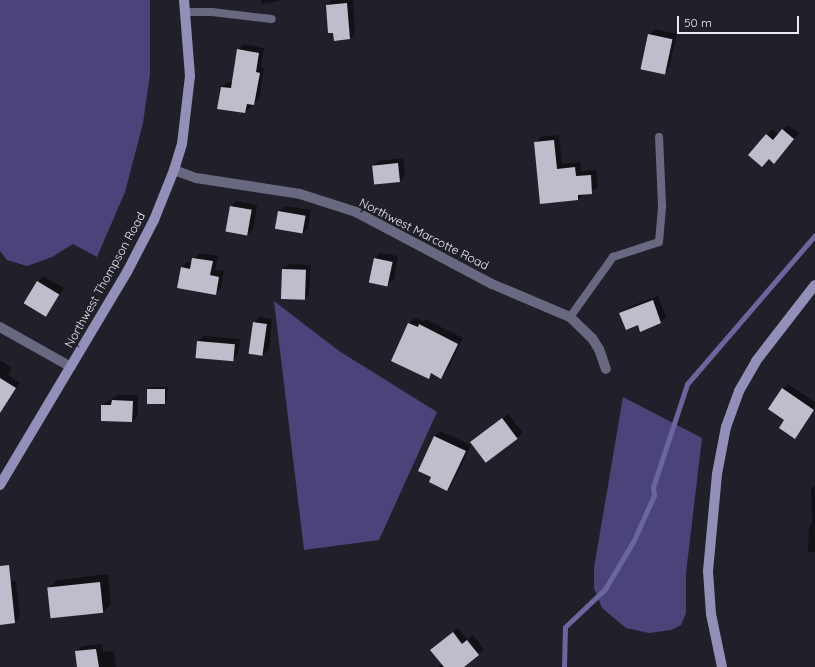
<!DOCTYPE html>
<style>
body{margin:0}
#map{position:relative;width:815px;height:667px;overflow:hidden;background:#21202a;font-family:Quicksand,sans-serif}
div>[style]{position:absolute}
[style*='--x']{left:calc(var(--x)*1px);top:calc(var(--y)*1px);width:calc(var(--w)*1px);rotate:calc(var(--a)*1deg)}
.forest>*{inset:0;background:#4b447a}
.shadow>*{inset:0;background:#0007}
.stream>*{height:5px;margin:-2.5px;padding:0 2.5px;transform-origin:2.5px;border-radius:2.5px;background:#6b669e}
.building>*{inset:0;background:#bebdcb;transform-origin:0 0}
.lane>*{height:8px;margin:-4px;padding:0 4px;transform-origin:4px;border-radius:4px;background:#696881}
.street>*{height:10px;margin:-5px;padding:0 5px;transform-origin:5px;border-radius:5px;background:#696881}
.secondary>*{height:10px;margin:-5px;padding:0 5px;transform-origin:5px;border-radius:5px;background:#9290b8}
span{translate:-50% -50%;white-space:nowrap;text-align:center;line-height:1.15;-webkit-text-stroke:4px #21202a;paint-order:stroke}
.street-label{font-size:12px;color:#ecebf3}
.scale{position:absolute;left:677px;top:16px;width:122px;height:18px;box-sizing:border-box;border:2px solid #ecebf3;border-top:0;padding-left:5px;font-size:12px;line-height:14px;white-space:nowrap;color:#ecebf3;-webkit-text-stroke:3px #21202a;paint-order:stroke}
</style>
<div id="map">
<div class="forest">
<i style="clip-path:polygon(0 0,150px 0,150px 74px,143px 123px,125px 192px,97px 257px,73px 244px,52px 257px,27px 266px,7px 260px,0 251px)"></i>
<i style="clip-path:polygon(274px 301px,339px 351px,437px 412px,379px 540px,304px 550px)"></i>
<i style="clip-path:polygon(623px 397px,702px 438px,686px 573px,686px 613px,681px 625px,671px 630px,649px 633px,626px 628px,602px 608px,594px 588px,594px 568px)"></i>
</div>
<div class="shadow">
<i style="clip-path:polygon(261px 0,284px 0,261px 4px)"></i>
<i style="clip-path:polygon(332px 0,353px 0,355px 33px,350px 39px,327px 5px)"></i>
<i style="clip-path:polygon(655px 29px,677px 34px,669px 68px,664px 74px,649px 35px)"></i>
<i style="clip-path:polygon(243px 44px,264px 48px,261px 67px,264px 67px,259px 99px,245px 112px,222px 87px,227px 82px,233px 83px,238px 50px)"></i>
<i style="clip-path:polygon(788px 125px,799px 133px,774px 162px,769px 158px,749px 155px,772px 129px,779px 135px)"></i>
<i style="clip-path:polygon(559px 135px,562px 164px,580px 162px,581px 171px,596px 170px,598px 187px,578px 199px,535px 143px,541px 137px)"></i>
<i style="clip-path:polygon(403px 158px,405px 175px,400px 181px,373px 166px,379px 161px)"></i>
<i style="clip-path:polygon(236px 201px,257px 205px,253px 230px,247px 235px,230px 207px)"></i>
<i style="clip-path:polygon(285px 206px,311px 210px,308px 228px,303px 233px,276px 228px,279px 211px)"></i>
<i style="clip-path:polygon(199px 253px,218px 256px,215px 270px,224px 271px,221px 288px,216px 294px,182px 267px,187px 262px,192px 263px)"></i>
<i style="clip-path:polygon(380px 253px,398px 256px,394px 279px,388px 284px,375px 258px)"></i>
<i style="clip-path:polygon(289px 264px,311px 265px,309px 295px,303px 300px,283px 269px)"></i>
<i style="clip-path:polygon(43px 276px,64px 288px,46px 315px,38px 282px)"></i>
<i style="clip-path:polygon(658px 296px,666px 317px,660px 323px,638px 324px,620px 313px,626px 308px)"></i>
<i style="clip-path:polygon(259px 317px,272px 319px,269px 349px,263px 355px,254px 323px)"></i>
<i style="clip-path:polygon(415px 318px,423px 321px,425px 319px,463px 338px,446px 372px,441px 377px,433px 373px,428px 377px,393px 360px,409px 323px)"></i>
<i style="clip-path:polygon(204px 336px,240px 339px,238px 354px,233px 360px,197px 357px,198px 341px)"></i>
<i style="clip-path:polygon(0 360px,12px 368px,8px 375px,20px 383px,3px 407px,0 405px)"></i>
<i style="clip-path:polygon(788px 384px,815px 402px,815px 410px,795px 438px,786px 419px,783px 389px)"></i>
<i style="clip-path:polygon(150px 387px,168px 387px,167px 400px,165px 403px,148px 389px)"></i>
<i style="clip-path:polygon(118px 395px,138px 395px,138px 416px,132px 421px,102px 420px,102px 405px)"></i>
<i style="clip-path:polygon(508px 414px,523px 433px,517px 438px,471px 442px)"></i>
<i style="clip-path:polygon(440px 431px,471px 445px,452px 484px,447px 490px,433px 477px,419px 471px,435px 436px)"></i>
<i style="clip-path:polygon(815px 485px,815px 552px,808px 552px,809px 526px,812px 524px,811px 489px)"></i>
<i style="clip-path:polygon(108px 574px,111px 604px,103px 612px,48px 589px,57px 580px)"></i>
<i style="clip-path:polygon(16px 581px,20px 616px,15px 622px,0 624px,0 583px)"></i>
<i style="clip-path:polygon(458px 628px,468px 640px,473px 635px,484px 649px,463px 667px,438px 667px,443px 663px,437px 645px)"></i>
<i style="clip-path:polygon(102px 644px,103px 652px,114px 651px,116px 667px,78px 667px,76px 652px,82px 646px)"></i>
</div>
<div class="stream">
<i style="--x:564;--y:667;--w:40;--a:-88.6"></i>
<i style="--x:565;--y:627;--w:55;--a:-43.5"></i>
<i style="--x:605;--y:589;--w:57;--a:-59.4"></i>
<i style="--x:634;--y:540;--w:49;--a:-66"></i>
<i style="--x:654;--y:495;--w:8;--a:-97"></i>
<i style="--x:653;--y:487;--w:108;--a:-71.7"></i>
<i style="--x:687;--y:384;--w:196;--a:-49.3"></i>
</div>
<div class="building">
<i style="clip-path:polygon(347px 3px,350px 39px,334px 41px,333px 33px,328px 33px,326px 5px)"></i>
<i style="left:648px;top:34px;width:25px;height:36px;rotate:12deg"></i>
<i style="clip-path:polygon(237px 49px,259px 53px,256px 72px,260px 73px,254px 105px,247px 104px,245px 113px,217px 109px,221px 87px,231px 88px)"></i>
<i style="clip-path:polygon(782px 129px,794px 139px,774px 164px,769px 159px,762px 167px,748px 155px,766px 134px,773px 140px)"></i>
<i style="clip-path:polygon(554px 140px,557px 169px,575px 167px,576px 176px,591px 175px,592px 194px,578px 195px,578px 200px,540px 204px,534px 142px)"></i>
<i style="left:398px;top:163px;width:19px;height:26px;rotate:84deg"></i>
<i style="left:230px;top:206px;width:22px;height:26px;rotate:10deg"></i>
<i style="left:278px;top:211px;width:28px;height:18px;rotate:10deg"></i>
<i style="clip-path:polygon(192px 258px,213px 261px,210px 275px,219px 277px,216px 295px,177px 288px,181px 267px,190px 269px)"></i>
<i style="left:374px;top:258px;width:19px;height:25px;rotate:12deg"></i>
<i style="left:282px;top:269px;width:24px;height:30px;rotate:2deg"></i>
<i style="left:37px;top:281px;width:26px;height:26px;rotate:31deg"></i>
<i style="clip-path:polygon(653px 300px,661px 323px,640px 332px,638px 325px,626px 330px,619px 313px)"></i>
<i style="left:253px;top:322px;width:14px;height:32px;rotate:8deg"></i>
<i style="clip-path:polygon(408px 323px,418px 327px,419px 324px,458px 344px,441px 379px,431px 373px,429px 379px,391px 361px)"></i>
<i style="left:197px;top:341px;width:38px;height:17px;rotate:5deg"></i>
<i style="clip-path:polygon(0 378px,16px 388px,0 413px)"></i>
<i style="clip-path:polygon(782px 388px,814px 410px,795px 439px,779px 428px,784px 420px,768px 409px)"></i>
<i style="left:147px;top:389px;width:18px;height:15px"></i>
<i style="clip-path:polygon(112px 400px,133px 401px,132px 422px,101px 421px,101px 405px,111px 405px)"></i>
<i style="left:502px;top:418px;width:26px;height:40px;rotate:53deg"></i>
<i style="clip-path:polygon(434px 436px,466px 451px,447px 491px,429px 482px,431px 477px,418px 471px)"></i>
<i style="clip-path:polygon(9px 565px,15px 623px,0 625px,0 566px)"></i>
<i style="left:100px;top:582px;width:31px;height:53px;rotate:84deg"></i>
<i style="clip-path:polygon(453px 632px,462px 644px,467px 640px,479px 655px,464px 667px,444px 667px,430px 650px)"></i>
<i style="clip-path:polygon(96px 649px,99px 667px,77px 667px,75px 651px)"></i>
</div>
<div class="lane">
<i style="--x:186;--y:12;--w:26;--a:0"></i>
<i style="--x:212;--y:12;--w:60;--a:6.7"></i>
<i style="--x:570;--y:317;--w:74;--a:-54.4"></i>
<i style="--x:613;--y:257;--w:48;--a:-18.1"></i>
<i style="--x:659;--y:242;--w:37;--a:-85"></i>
<i style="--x:662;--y:205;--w:68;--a:-92.5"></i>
</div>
<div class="street">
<i style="--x:174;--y:170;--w:23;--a:20"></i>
<i style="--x:196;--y:178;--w:105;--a:8.7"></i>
<i style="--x:300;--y:194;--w:59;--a:17.8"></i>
<i style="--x:356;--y:212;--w:154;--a:27.9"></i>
<i style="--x:492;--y:284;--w:85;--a:22.9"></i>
<i style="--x:570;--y:317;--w:30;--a:44"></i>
<i style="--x:592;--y:338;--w:13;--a:58"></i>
<i style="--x:599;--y:349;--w:21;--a:71"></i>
<i style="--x:0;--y:327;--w:81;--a:29.4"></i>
</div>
<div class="secondary">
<i style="--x:0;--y:485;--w:248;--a:-59.2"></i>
<i style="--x:127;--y:272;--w:59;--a:-62.6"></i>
<i style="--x:154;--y:220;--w:54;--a:-68.2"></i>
<i style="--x:174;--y:170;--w:27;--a:-73"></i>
<i style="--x:182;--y:144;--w:68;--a:-83.3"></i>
<i style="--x:190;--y:76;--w:76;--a:-94.5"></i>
<i style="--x:722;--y:667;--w:54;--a:-101.7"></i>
<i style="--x:711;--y:614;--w:43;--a:-94"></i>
<i style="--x:708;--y:571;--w:97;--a:-84.7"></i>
<i style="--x:717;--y:474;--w:48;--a:-79.2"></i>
<i style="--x:726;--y:427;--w:38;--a:-70"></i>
<i style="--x:739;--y:391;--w:34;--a:-60"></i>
<i style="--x:756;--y:361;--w:96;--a:-52.2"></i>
</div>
<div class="street-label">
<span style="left:424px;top:234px;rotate:27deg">Northwest Marcotte Road</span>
<span style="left:105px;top:280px;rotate:-61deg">Northwest Thompson Road</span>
</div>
<div class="scale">50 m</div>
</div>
